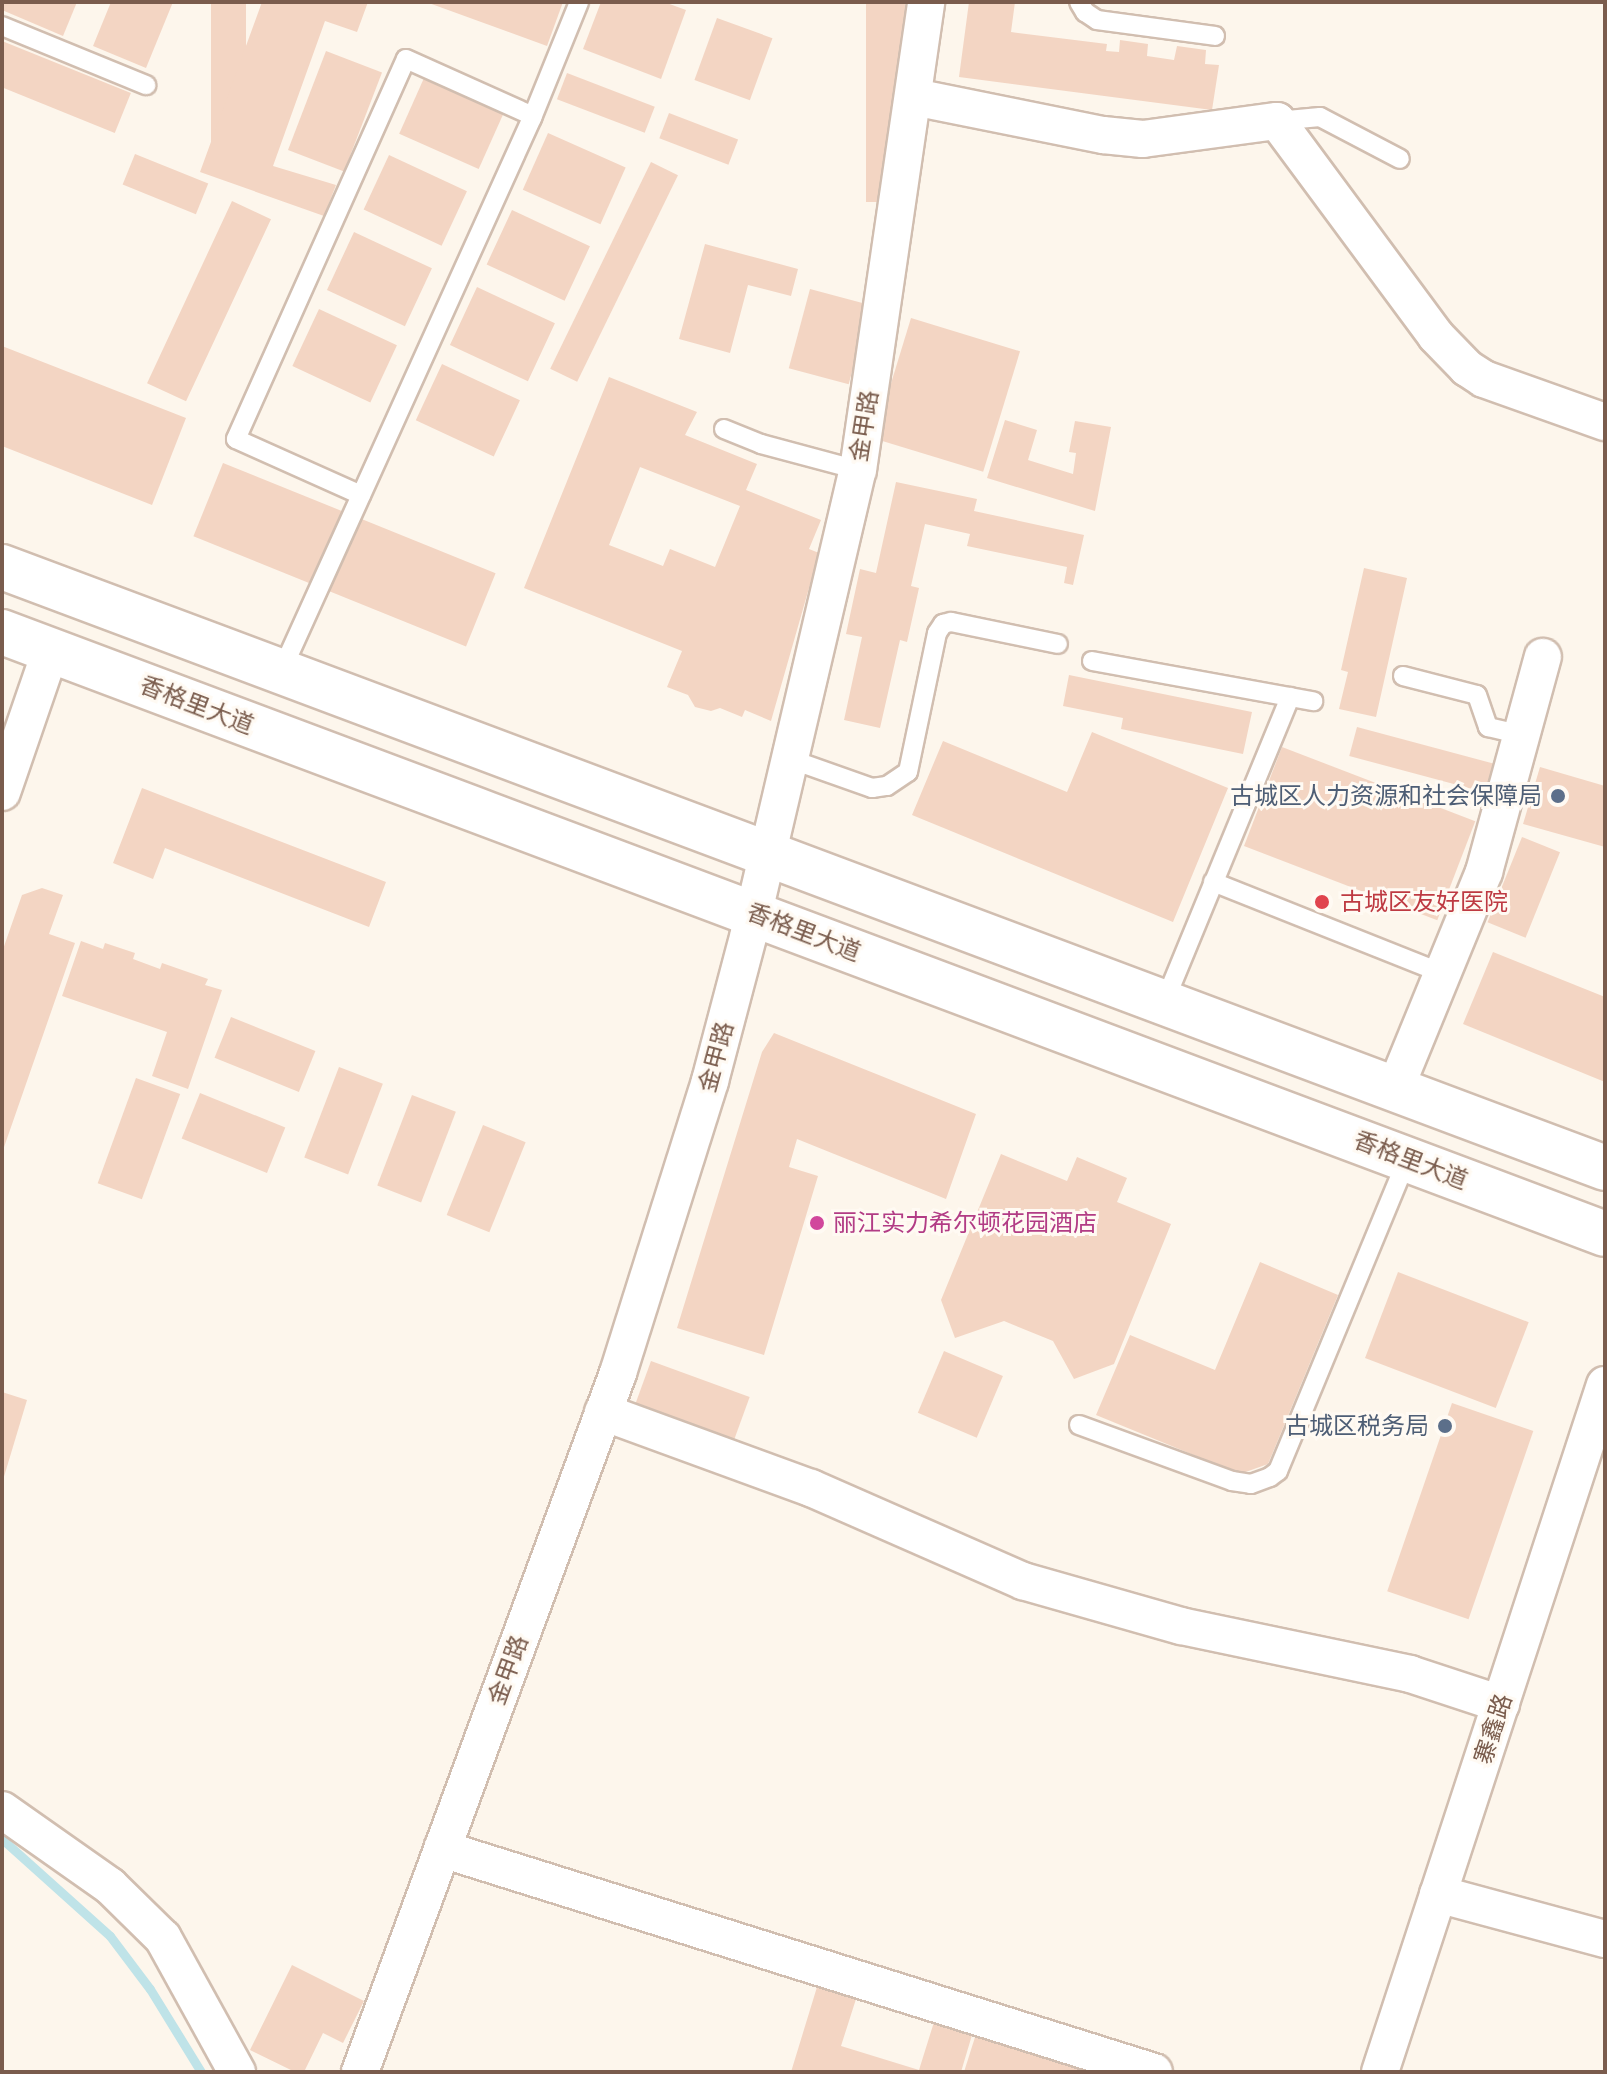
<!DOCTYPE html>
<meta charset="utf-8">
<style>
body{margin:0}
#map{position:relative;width:1607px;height:2074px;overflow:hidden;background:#fdf6ec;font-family:Raleway,"Noto Sans SC",sans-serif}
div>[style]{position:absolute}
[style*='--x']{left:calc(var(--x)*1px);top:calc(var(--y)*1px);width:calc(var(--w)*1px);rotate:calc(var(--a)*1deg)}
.stream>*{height:9px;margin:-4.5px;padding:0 4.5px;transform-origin:4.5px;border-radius:4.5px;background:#bfe3e8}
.building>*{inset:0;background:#f3d5c3;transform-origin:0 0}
.roads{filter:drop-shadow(2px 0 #d1beb0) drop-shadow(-2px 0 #d1beb0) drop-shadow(0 2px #d1beb0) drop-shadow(0 -2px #d1beb0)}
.service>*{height:18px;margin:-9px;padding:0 9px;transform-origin:9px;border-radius:9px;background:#fff}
.minor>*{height:36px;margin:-18px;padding:0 18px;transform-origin:18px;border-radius:18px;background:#fff}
.secondary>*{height:44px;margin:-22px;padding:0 22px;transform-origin:22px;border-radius:22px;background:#fff}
.dots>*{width:22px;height:22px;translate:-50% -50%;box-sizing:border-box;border:4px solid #fffaf3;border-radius:50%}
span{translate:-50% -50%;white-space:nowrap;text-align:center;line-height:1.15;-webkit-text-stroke:6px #fffaf3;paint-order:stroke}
.street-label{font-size:24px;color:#7a5c4d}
.service-label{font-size:24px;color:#4e5e75}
.right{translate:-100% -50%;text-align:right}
.health-label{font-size:24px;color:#be3a42}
.left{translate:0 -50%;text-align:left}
.hotel-label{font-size:24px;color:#b23c85}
.frame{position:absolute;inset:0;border:4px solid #7a5c4d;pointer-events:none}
</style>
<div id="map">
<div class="stream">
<i style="--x:2;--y:1839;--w:145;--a:41.9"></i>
<i style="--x:110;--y:1936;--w:66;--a:53"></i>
<i style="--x:150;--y:1989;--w:97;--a:58.4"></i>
</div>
<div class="building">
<i style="clip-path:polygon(2px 2px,77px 2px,63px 36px,2px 10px)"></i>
<i style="clip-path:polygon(111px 2px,173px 2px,146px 68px,93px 46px)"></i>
<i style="left:211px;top:2px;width:35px;height:144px"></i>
<i style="clip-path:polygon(262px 2px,368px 2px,357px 32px,325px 21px,273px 166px,336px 185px,324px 216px,200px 172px)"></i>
<i style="clip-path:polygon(426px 2px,563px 2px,547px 46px)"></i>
<i style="clip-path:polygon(601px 2px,664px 2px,686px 10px,661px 79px,583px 49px)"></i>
<i style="left:866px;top:2px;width:39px;height:200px"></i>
<i style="clip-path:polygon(969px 2px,1015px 2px,1011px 32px,1107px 44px,1106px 51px,1119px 52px,1120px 40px,1148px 44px,1147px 56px,1174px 60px,1177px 46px,1206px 50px,1205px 64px,1219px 65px,1212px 110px,959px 77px)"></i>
<i style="left:717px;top:18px;width:59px;height:66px;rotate:20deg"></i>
<i style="left:2px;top:41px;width:139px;height:43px;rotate:22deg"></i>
<i style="left:326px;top:51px;width:60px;height:106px;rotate:21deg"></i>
<i style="left:567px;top:73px;width:94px;height:28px;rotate:21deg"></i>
<i style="left:424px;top:78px;width:87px;height:61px;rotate:24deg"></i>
<i style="left:669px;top:113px;width:74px;height:27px;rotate:21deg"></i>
<i style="left:548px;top:133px;width:85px;height:62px;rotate:24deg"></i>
<i style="left:135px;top:154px;width:79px;height:33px;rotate:22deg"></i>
<i style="left:389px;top:155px;width:86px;height:60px;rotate:25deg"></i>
<i style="left:651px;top:162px;width:30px;height:230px;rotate:26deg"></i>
<i style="left:232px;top:201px;width:43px;height:201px;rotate:25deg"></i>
<i style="left:512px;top:210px;width:86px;height:60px;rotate:25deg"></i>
<i style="left:354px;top:232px;width:86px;height:64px;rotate:25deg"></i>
<i style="clip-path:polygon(705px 244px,798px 269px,791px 296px,748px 285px,730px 353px,679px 339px)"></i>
<i style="left:477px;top:287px;width:86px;height:64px;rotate:25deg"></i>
<i style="left:810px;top:289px;width:62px;height:82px;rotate:15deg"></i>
<i style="left:319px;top:309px;width:86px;height:63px;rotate:25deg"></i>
<i style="left:911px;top:318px;width:114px;height:126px;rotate:17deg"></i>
<i style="clip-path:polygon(2px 346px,186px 418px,152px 505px,2px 446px)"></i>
<i style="left:442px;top:364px;width:86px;height:62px;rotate:25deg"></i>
<i style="clip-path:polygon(evenodd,609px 377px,697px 412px,685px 435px,757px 464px,746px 490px,821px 520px,809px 549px,819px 553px,771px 721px,745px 710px,742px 717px,720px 708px,711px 711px,695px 707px,688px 695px,667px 687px,682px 651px,524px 588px,609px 377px,640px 467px,740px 506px,715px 567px,670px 549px,663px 566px,609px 545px,640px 467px)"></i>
<i style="clip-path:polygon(1005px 420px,1037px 430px,1028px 460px,1073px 474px,1076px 453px,1069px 452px,1075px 421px,1111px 427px,1095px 511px,987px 478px)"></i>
<i style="left:223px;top:463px;width:294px;height:79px;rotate:22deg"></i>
<i style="clip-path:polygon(896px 482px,977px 499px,974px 511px,1084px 535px,1073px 585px,1064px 583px,1067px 567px,967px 546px,970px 534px,925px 524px,911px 586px,919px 588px,907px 642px,900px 640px,880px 728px,844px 720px,862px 637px,846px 634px,860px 569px,876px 573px)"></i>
<i style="clip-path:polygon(1364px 568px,1407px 578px,1376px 717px,1339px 709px,1348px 672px,1341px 670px)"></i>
<i style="clip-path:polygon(1069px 675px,1252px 712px,1243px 754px,1121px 729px,1123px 718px,1063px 706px)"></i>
<i style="left:1357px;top:727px;width:143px;height:30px;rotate:15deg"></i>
<i style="clip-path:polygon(1092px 732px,1228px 788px,1173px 922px,912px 815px,943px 741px,1067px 792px)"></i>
<i style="left:1282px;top:747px;width:207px;height:106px;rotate:21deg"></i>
<i style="clip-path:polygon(1540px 767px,1605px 786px,1605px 847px,1523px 824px)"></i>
<i style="clip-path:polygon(142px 788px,386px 882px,369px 927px,165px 848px,153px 879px,113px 863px)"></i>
<i style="left:1522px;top:837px;width:41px;height:92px;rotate:22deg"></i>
<i style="clip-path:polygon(42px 888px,63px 895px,49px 934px,75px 943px,2px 1153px,2px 952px,22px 895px)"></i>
<i style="clip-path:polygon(81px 941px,103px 949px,105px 943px,135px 953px,133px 959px,160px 969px,162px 963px,208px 979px,205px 985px,222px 990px,188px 1089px,152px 1076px,167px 1032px,62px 996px)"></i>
<i style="clip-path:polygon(1493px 952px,1605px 997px,1605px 1082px,1463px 1024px)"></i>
<i style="left:231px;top:1017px;width:91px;height:44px;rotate:22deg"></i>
<i style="clip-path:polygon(774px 1033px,976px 1114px,946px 1199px,797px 1139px,789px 1167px,818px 1176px,764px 1355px,677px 1328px,762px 1052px)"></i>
<i style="left:339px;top:1067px;width:47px;height:97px;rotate:21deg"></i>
<i style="left:136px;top:1078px;width:47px;height:112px;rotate:20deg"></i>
<i style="left:200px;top:1093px;width:92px;height:49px;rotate:22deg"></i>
<i style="left:412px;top:1095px;width:47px;height:97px;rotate:21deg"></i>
<i style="left:483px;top:1125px;width:46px;height:97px;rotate:22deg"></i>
<i style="clip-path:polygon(1001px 1154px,1067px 1181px,1077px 1157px,1127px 1178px,1117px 1202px,1171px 1224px,1114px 1364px,1074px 1379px,1053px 1341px,1004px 1321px,955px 1338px,941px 1300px)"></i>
<i style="clip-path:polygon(1260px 1262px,1338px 1295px,1268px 1464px,1240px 1474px,1096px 1415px,1130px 1335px,1215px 1370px)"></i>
<i style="left:1398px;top:1272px;width:140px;height:92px;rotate:21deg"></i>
<i style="left:944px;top:1351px;width:64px;height:67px;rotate:23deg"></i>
<i style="left:651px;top:1361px;width:105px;height:54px;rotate:20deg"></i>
<i style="clip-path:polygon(2px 1392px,27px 1400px,3px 1480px,2px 1480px)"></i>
<i style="left:1452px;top:1403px;width:86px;height:199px;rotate:19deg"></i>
<i style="clip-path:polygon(292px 1965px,364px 2001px,343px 2043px,323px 2033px,304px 2072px,295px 2072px,250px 2050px)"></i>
<i style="clip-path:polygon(817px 1987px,856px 1999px,841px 2046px,919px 2070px,934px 2022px,972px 2035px,961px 2072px,791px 2072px)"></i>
<i style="clip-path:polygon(976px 2034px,1095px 2072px,964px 2072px)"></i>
</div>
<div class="roads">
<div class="service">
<i style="--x:1079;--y:2;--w:12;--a:59"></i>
<i style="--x:1085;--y:12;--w:14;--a:34"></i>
<i style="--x:1097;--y:20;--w:119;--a:7.7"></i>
<i style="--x:2;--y:26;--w:156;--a:22.3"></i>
<i style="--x:1277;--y:121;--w:43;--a:-5.3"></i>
<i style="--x:1320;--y:117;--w:90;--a:27.7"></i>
<i style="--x:724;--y:429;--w:40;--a:22"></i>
<i style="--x:761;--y:444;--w:100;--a:15"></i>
<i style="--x:361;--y:495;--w:137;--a:-155.9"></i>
<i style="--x:236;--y:439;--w:416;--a:-65.9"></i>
<i style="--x:406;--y:59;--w:139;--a:24.2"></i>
<i style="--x:1092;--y:661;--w:225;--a:10.3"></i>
<i style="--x:281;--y:672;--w:608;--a:-65.63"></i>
<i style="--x:532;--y:118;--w:125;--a:-67.9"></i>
<i style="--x:1403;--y:676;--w:76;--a:14.4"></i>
<i style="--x:1477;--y:695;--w:34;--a:71"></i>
<i style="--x:1488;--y:727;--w:35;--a:13"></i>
<i style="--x:790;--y:759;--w:87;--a:19.5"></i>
<i style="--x:872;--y:788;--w:15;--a:-8"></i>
<i style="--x:887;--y:786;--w:25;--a:-34"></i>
<i style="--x:908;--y:772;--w:142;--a:-78.2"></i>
<i style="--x:937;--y:633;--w:11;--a:-56"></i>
<i style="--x:943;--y:624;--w:8;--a:-14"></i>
<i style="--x:951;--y:622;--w:109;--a:11.6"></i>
<i style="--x:1213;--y:882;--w:249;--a:21.7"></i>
<i style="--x:1164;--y:1003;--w:331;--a:-67.6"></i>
<i style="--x:1079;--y:1425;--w:163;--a:20.1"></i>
<i style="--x:1232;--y:1481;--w:19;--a:9"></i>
<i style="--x:1251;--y:1484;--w:20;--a:-20"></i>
<i style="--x:1270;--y:1477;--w:10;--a:-37"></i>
<i style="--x:1278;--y:1471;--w:337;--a:-67.5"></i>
</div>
<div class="minor">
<i style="--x:914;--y:97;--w:193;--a:11.4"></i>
<i style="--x:1103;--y:135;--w:40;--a:5.7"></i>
<i style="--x:1143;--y:139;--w:135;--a:-7.7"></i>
<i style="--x:1277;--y:121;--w:267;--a:53.5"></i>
<i style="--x:1436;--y:336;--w:45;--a:45.9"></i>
<i style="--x:1467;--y:368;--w:20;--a:33"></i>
<i style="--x:1484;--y:379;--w:128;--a:19.6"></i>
<i style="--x:2;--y:792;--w:150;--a:-71"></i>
<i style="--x:1395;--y:1089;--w:235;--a:-67.7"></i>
<i style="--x:1484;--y:872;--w:223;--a:-74.7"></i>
<i style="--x:603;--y:1412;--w:221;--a:20.1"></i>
<i style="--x:811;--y:1488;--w:232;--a:23.7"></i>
<i style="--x:1023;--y:1581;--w:164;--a:15.9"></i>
<i style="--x:1181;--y:1626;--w:234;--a:11.8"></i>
<i style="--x:1410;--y:1674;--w:96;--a:18.2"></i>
<i style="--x:2;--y:1810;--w:132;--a:35.1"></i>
<i style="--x:110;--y:1886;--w:74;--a:44.5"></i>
<i style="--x:163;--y:1938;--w:153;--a:61.1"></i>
<i style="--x:442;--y:1849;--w:746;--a:17.39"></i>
<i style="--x:1438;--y:1894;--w:173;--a:15.1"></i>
<i style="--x:360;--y:2072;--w:745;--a:-69.74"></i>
<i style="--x:618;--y:1373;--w:306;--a:-72.5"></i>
<i style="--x:710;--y:1081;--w:153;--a:-75.2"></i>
<i style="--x:749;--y:933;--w:476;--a:-76.8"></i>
<i style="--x:858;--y:470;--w:473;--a:-81.7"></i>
<i style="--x:1380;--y:2072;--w:723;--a:-71.87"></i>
</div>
<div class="secondary">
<i style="--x:2;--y:567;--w:1712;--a:20.55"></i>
<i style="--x:2;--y:632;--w:1712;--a:20.58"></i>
</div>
</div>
<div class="dots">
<i style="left:1558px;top:796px;background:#5c6f8a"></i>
<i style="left:1322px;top:902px;background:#e0444e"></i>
<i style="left:817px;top:1223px;background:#d1479c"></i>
<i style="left:1445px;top:1426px;background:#5c6f8a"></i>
</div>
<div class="street-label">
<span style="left:864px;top:426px;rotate:-81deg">金甲路</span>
<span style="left:197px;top:705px;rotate:21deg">香格里大道</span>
<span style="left:804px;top:932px;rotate:21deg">香格里大道</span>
<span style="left:716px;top:1057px;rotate:-75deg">金甲路</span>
<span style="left:1411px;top:1160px;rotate:21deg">香格里大道</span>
<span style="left:508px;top:1670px;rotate:-70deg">金甲路</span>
<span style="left:1493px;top:1729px;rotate:-72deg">寨鑫路</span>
</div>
<div class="service-label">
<span class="right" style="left:1542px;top:796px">古城区人力资源和社会保障局</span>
<span class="right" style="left:1429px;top:1426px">古城区税务局</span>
</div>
<div class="health-label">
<span class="left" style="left:1340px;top:902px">古城区友好医院</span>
</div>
<div class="hotel-label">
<span class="left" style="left:833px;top:1223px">丽江实力希尔顿花园酒店</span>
</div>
<div class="frame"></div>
</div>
